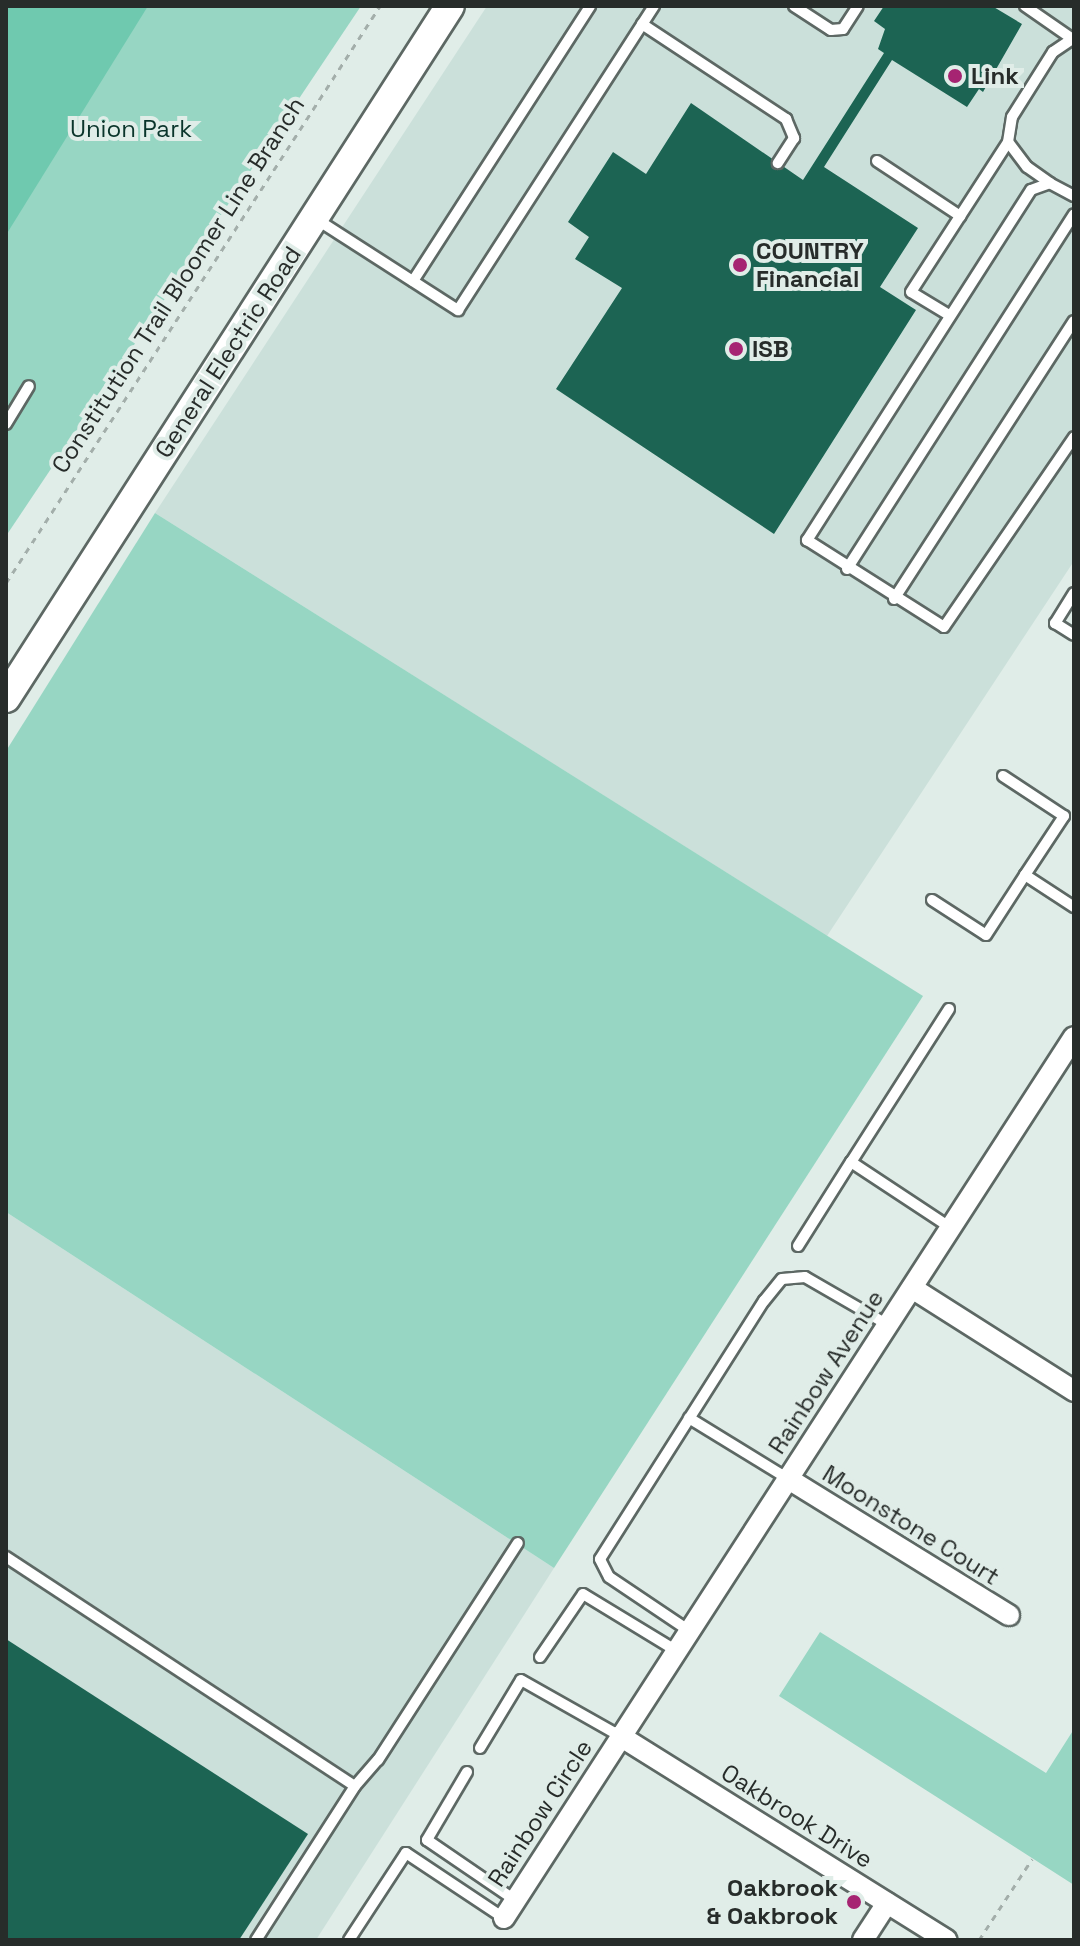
<!DOCTYPE html>
<style>
body{margin:0}
#map{position:relative;width:1080px;height:1946px;overflow:hidden;background:#e0ede8;font-family:"Space Grotesk",sans-serif}
div>[style]{position:absolute}
[style*='--x']{left:calc(var(--x)*1px);top:calc(var(--y)*1px);width:calc(var(--w)*1px);rotate:calc(var(--a)*1deg)}
.built>*{inset:0;background:#cbe0da}
.green>*{inset:0;background:#97d6c3}
.water>*{inset:0;background:#6fc9af}
.building>*{inset:0;background:#1c6453}
.path>*{height:3px;margin-top:-1.5px;transform-origin:0;background:repeating-linear-gradient(90deg,#a3aeaa 0 6px,transparent 0 12px)}
.roads{filter:drop-shadow(2px 0 #5d6864) drop-shadow(-2px 0 #5d6864) drop-shadow(0 2px #5d6864) drop-shadow(0 -2px #5d6864)}
.lane>*{height:10px;margin:-5px;padding:0 5px;transform-origin:5px;border-radius:5px;background:#fff}
.street>*{height:20px;margin:-10px;padding:0 10px;transform-origin:10px;border-radius:10px;background:#fff}
.secondary>*{height:28px;margin:-14px;padding:0 14px;transform-origin:14px;border-radius:14px;background:#fff}
.dots>*{width:22px;height:22px;translate:-50% -50%;box-sizing:border-box;border:4px solid #e0ede8;border-radius:50%}
span{translate:-50% -50%;white-space:nowrap;text-align:center;line-height:1.15;-webkit-text-stroke:8px #e0ede8;paint-order:stroke}
.poi-label{font-size:24px;color:#272c2a;font-weight:700}
.left{translate:0 -50%;text-align:left}
.right{translate:-100% -50%;text-align:right}
.park-label{font-size:24px;color:#0a352b}
.street-label{font-size:24px;color:#272c2a}
.frame{position:absolute;inset:0;border:8px solid #272c2a;pointer-events:none}
</style>
<div id="map">
<div class="built">
<i style="clip-path:polygon(487px 6px,1074px 6px,1074px 561px,827px 936px,155px 513px)"></i>
<i style="clip-path:polygon(6px 1212px,554px 1568px,316px 1940px,6px 1940px)"></i>
</div>
<div class="green">
<i style="clip-path:polygon(6px 6px,361px 6px,6px 536px)"></i>
<i style="clip-path:polygon(155px 513px,923px 996px,554px 1568px,6px 1212px,6px 751px)"></i>
<i style="clip-path:polygon(820px 1632px,1046px 1773px,1074px 1729px,1074px 1885px,779px 1696px)"></i>
</div>
<div class="water">
<i style="clip-path:polygon(6px 6px,148px 6px,6px 235px)"></i>
</div>
<div class="building">
<i style="clip-path:polygon(884px 6px,992px 6px,1022px 24px,983px 92px,979px 89px,967px 107px,892px 60px,824px 167px,918px 228px,880px 287px,916px 310px,774px 534px,556px 389px,622px 288px,575px 259px,589px 237px,568px 222px,613px 152px,646px 174px,691px 103px,803px 180px,884px 53px,878px 49px,885px 29px,874px 21px)"></i>
<i style="clip-path:polygon(6px 1639px,308px 1834px,239px 1940px,6px 1940px)"></i>
</div>
<div class="path">
<i style="--x:6;--y:583;--w:688;--a:-57.05"></i>
<i style="--x:979;--y:1940;--w:97;--a:-56.8"></i>
</div>
<div class="roads">
<div class="lane">
<i style="--x:794;--y:6;--w:44;--a:33"></i>
<i style="--x:831;--y:30;--w:12;--a:-5"></i>
<i style="--x:843;--y:29;--w:27;--a:-57"></i>
<i style="--x:1025;--y:6;--w:56;--a:34.8"></i>
<i style="--x:642;--y:24;--w:173;--a:33.4"></i>
<i style="--x:786;--y:119;--w:21;--a:67"></i>
<i style="--x:794;--y:138;--w:30;--a:123"></i>
<i style="--x:877;--y:161;--w:100;--a:33.5"></i>
<i style="--x:1050;--y:183;--w:28;--a:-145"></i>
<i style="--x:1027;--y:167;--w:31;--a:-127"></i>
<i style="--x:1008;--y:142;--w:25;--a:-81"></i>
<i style="--x:1012;--y:117;--w:77;--a:-57.8"></i>
<i style="--x:1053;--y:52;--w:25;--a:-34"></i>
<i style="--x:1074;--y:196;--w:27;--a:-152"></i>
<i style="--x:1050;--y:183;--w:20;--a:160"></i>
<i style="--x:1031;--y:190;--w:416;--a:122.6"></i>
<i style="--x:807;--y:540;--w:162;--a:32.4"></i>
<i style="--x:944;--y:627;--w:230;--a:-55.6"></i>
<i style="--x:316;--y:219;--w:169;--a:32.7"></i>
<i style="--x:458;--y:310;--w:362;--a:-57.2"></i>
<i style="--x:413;--y:281;--w:327;--a:-57.2"></i>
<i style="--x:949;--y:315;--w:44;--a:-148.8"></i>
<i style="--x:911;--y:292;--w:179;--a:-57.1"></i>
<i style="--x:6;--y:424;--w:44;--a:-58.8"></i>
<i style="--x:847;--y:569;--w:421;--a:-57.4"></i>
<i style="--x:1074;--y:593;--w:36;--a:122"></i>
<i style="--x:1055;--y:623;--w:22;--a:32"></i>
<i style="--x:894;--y:599;--w:331;--a:-57.1"></i>
<i style="--x:1003;--y:776;--w:73;--a:33.3"></i>
<i style="--x:1064;--y:816;--w:71;--a:123.5"></i>
<i style="--x:1025;--y:875;--w:59;--a:33.1"></i>
<i style="--x:932;--y:900;--w:64;--a:32.9"></i>
<i style="--x:986;--y:935;--w:72;--a:-57"></i>
<i style="--x:949;--y:1009;--w:182;--a:122.6"></i>
<i style="--x:851;--y:1162;--w:120;--a:33.4"></i>
<i style="--x:798;--y:1246;--w:99;--a:-57.8"></i>
<i style="--x:689;--y:1418;--w:115;--a:31.5"></i>
<i style="--x:6;--y:1557;--w:417;--a:33.3"></i>
<i style="--x:355;--y:1786;--w:183;--a:122.7"></i>
<i style="--x:688;--y:1630;--w:95;--a:-146.1"></i>
<i style="--x:609;--y:1577;--w:20;--a:-117"></i>
<i style="--x:600;--y:1559;--w:306;--a:-57.6"></i>
<i style="--x:764;--y:1301;--w:28;--a:-51"></i>
<i style="--x:782;--y:1279;--w:23;--a:-5"></i>
<i style="--x:805;--y:1277;--w:96;--a:30"></i>
<i style="--x:540;--y:1657;--w:76;--a:-55.7"></i>
<i style="--x:583;--y:1594;--w:108;--a:31.3"></i>
<i style="--x:480;--y:1748;--w:79;--a:-58.9"></i>
<i style="--x:521;--y:1680;--w:114;--a:29.5"></i>
<i style="--x:467;--y:1772;--w:79;--a:120.5"></i>
<i style="--x:427;--y:1840;--w:107;--a:34.3"></i>
<i style="--x:355;--y:1786;--w:35;--a:-49"></i>
<i style="--x:378;--y:1760;--w:258;--a:-57.2"></i>
<i style="--x:349;--y:1940;--w:104;--a:-56.8"></i>
<i style="--x:406;--y:1853;--w:118;--a:33.6"></i>
</div>
<div class="street">
<i style="--x:912;--y:1288;--w:192;--a:32.4"></i>
<i style="--x:787;--y:1478;--w:261;--a:31.7"></i>
<i style="--x:620;--y:1736;--w:385;--a:32"></i>
<i style="--x:504;--y:1918;--w:1049;--a:-57.1"></i>
<i style="--x:863;--y:1940;--w:44;--a:-57"></i>
</div>
<div class="secondary">
<i style="--x:6;--y:698;--w:822;--a:-57.32"></i>
</div>
</div>
<div class="dots">
<i style="left:955px;top:76px;background:#a62472"></i>
<i style="left:740px;top:265px;background:#a62472"></i>
<i style="left:736px;top:349px;background:#a62472"></i>
<i style="left:854px;top:1902px;background:#a62472"></i>
</div>
<div class="poi-label">
<span class="left" style="left:971px;top:76px">Link</span>
<span class="left" style="left:756px;top:265px">COUNTRY<br>Financial</span>
<span class="left" style="left:752px;top:349px">ISB</span>
<span class="right" style="left:838px;top:1902px">Oakbrook<br>&amp; Oakbrook</span>
</div>
<div class="park-label">
<span style="left:131px;top:129px">Union Park</span>
</div>
<div class="street-label">
<span style="left:178px;top:285px;rotate:-57deg">Constitution Trail Bloomer Line Branch</span>
<span style="left:228px;top:352px;rotate:-57deg">General Electric Road</span>
<span style="left:826px;top:1372px;rotate:-57deg">Rainbow Avenue</span>
<span style="left:911px;top:1525px;rotate:32deg">Moonstone Court</span>
<span style="left:540px;top:1813px;rotate:-57deg">Rainbow Circle</span>
<span style="left:797px;top:1816px;rotate:32deg">Oakbrook Drive</span>
</div>
<div class="frame"></div>
</div>
